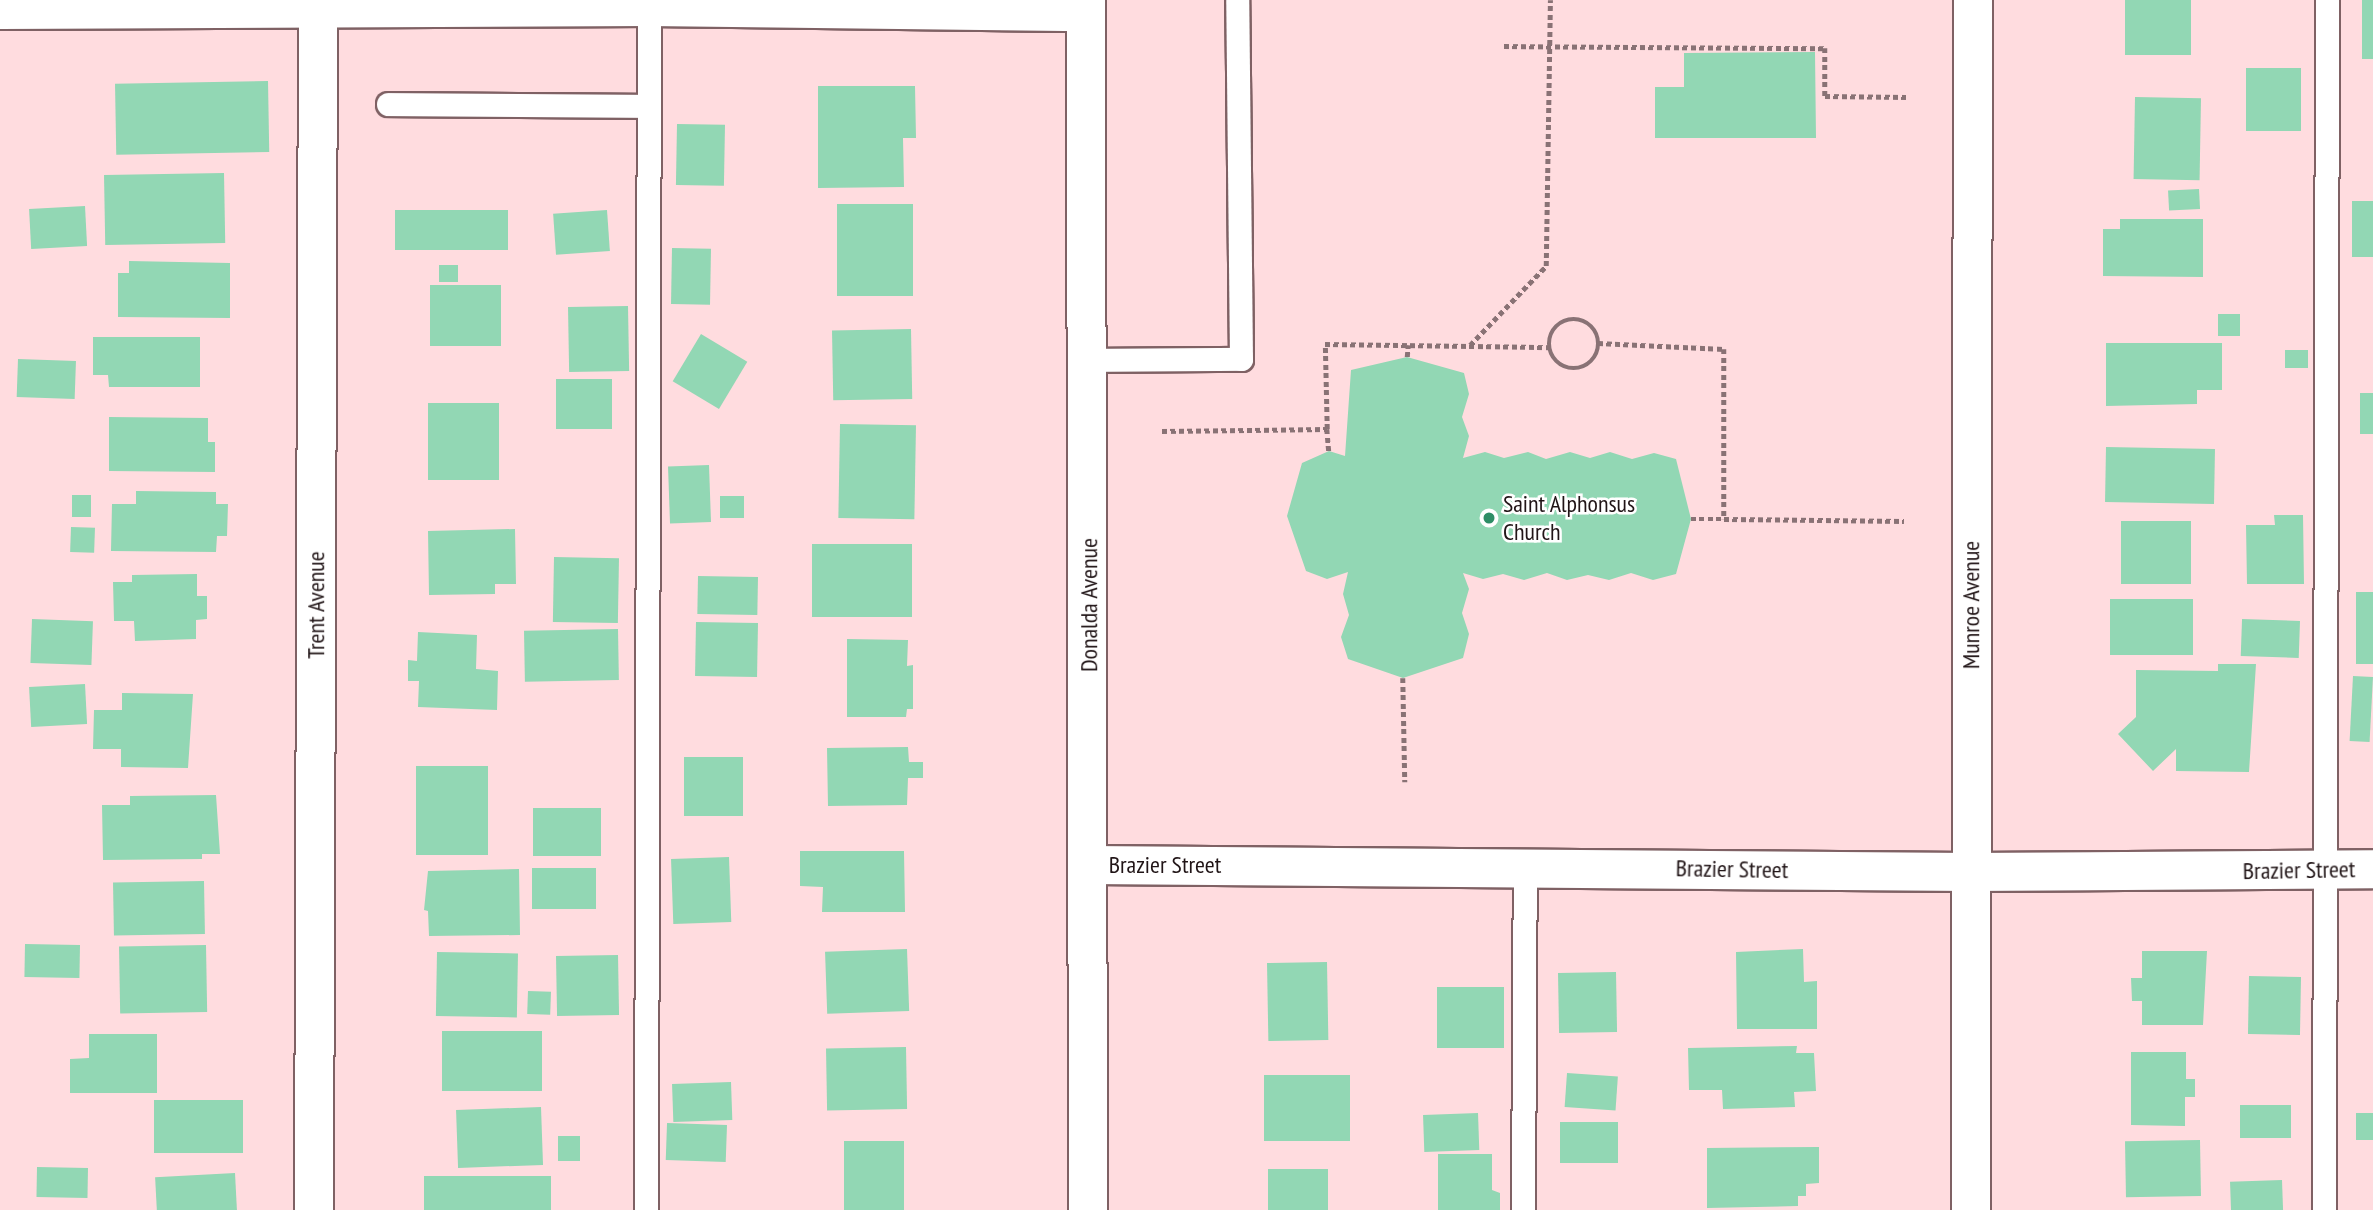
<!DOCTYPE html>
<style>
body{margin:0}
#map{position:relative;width:2373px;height:1210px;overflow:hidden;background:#ffdcdf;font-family:"PT Sans Narrow",sans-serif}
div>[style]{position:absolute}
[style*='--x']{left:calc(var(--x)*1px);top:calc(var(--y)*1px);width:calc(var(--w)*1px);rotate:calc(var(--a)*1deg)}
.building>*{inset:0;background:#92d7b4;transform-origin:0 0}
.path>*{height:4.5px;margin-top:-2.25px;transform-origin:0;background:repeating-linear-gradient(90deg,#897275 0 5px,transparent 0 8.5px)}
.path>.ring{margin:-2.25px;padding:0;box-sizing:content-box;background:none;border:4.5px solid #897275;border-radius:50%}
.roads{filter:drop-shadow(2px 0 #7f6164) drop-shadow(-2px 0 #7f6164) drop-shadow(0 2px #7f6164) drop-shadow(0 -2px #7f6164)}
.lane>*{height:23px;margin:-11.5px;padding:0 11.5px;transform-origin:11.5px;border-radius:11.5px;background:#fff}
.street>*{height:38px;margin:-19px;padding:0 19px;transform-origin:19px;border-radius:19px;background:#fff}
.secondary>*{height:38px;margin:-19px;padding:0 19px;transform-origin:19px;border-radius:19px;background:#fff}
.dots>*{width:19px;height:19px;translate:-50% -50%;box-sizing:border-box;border:4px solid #fff;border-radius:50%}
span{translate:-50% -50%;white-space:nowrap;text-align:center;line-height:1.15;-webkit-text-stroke:5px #fff;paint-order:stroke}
.poi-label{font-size:24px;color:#201416}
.left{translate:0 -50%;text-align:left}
.street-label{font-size:24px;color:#201416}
</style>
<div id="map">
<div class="building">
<i style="left:2125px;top:0;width:66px;height:55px"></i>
<i style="left:2362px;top:0;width:11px;height:59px"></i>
<i style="clip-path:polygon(1815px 52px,1816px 138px,1655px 138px,1655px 87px,1684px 87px,1684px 53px)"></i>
<i style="left:2246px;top:68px;width:55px;height:63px"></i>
<i style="left:268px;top:81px;width:71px;height:153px;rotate:89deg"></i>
<i style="clip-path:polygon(818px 86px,915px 86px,916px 138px,903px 138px,904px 187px,818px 188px)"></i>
<i style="left:2135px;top:97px;width:66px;height:82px;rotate:1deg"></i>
<i style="left:677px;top:124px;width:48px;height:61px;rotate:1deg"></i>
<i style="left:224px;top:173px;width:70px;height:120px;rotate:89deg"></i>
<i style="left:2199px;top:189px;width:20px;height:31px;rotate:87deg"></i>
<i style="left:2352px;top:201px;width:21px;height:56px"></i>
<i style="left:837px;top:204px;width:76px;height:92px"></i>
<i style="left:85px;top:206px;width:40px;height:56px;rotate:87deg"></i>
<i style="left:395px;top:210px;width:113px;height:40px"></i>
<i style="left:607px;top:210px;width:41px;height:54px;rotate:86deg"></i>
<i style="clip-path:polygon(2120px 219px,2203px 219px,2203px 277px,2103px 276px,2103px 229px,2120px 229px)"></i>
<i style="left:672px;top:248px;width:39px;height:56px;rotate:1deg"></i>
<i style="clip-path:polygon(129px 261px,230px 263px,230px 318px,118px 317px,118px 273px,129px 273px)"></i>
<i style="left:439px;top:265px;width:19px;height:17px"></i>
<i style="left:501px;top:285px;width:61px;height:71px;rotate:90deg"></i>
<i style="left:628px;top:306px;width:65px;height:60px;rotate:89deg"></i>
<i style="left:2218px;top:314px;width:22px;height:22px"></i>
<i style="left:911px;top:329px;width:70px;height:79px;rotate:89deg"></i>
<i style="left:701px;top:334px;width:54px;height:55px;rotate:31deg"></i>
<i style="clip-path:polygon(93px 337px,200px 337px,200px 387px,109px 387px,108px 375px,93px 375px)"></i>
<i style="clip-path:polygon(2106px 343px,2222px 343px,2222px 390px,2197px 390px,2197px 404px,2106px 406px)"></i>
<i style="left:2285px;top:350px;width:23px;height:18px"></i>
<i style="clip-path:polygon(1407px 357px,1464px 373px,1469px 394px,1462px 417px,1469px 436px,1463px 458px,1485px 452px,1504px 458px,1528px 452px,1546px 459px,1570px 452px,1590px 458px,1610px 452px,1632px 459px,1654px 453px,1676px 459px,1691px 519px,1676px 574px,1653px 580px,1631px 573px,1609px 580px,1588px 575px,1567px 580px,1547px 573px,1524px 580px,1503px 574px,1483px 579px,1463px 573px,1469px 589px,1462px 613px,1469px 634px,1463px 658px,1403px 678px,1348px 659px,1341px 637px,1349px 615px,1343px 594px,1348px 572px,1327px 579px,1306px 571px,1287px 516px,1302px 463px,1329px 451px,1345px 456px,1351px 370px)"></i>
<i style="left:18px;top:359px;width:58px;height:38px;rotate:2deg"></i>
<i style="left:556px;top:379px;width:56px;height:50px"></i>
<i style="left:2360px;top:393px;width:13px;height:41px"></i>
<i style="left:428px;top:403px;width:71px;height:77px"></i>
<i style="clip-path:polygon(109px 417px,208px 418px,208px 442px,215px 442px,215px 472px,109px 471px)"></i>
<i style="left:840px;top:424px;width:76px;height:94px;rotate:1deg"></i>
<i style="left:2106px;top:447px;width:109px;height:55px;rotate:1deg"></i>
<i style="left:709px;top:465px;width:57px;height:41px;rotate:88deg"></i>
<i style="clip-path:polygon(136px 491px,216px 492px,216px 504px,228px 504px,227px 536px,217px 536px,216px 552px,111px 551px,112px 504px,136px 504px)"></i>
<i style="left:72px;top:495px;width:19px;height:22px"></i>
<i style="left:744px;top:496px;width:22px;height:24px;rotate:90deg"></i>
<i style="clip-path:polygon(2274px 515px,2303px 515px,2304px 584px,2247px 584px,2246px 525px,2275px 525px)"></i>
<i style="left:2121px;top:521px;width:70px;height:63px"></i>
<i style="left:71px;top:527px;width:24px;height:25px;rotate:2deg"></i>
<i style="clip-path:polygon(515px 529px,516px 584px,495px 584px,495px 594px,429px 595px,428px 531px)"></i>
<i style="left:812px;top:544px;width:100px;height:73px"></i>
<i style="left:554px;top:557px;width:65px;height:65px;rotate:1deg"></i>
<i style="clip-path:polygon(197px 574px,197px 596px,207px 596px,207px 619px,196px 620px,196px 639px,135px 641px,134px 621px,114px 621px,113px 582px,132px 582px,132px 575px)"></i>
<i style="left:698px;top:576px;width:60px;height:38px;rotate:1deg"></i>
<i style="left:2356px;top:592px;width:17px;height:72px"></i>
<i style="left:2110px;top:599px;width:83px;height:56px"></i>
<i style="left:32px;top:619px;width:61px;height:44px;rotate:2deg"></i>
<i style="left:2300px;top:621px;width:37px;height:58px;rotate:92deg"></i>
<i style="left:696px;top:622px;width:62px;height:54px;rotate:1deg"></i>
<i style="left:618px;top:629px;width:51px;height:94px;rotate:89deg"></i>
<i style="clip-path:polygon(418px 632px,477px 635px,476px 669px,498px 671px,497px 710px,418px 707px,419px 681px,408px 681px,408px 660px,417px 661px)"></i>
<i style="clip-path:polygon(847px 639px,908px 640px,907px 666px,913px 665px,913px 709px,907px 709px,906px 717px,847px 717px)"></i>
<i style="clip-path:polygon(2218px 664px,2256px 664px,2249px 772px,2176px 771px,2176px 749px,2153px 771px,2118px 734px,2136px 717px,2136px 670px,2218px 671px)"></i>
<i style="left:2353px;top:676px;width:20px;height:65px;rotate:3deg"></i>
<i style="left:85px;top:684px;width:40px;height:56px;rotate:87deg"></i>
<i style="clip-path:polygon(122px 693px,193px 694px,188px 768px,121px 767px,121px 749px,93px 749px,94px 710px,122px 710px)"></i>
<i style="clip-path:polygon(908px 747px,909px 762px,923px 762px,923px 778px,908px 778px,907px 805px,828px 806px,827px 748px)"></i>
<i style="left:684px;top:757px;width:59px;height:59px"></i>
<i style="left:416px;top:766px;width:72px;height:89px"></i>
<i style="clip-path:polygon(216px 795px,220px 854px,202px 854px,202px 859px,103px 860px,102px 805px,130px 805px,130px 796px)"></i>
<i style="left:601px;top:808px;width:48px;height:68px;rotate:90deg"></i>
<i style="clip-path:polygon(800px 851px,904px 851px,905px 912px,822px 912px,823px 887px,800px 886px)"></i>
<i style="left:729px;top:857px;width:65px;height:58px;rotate:88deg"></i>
<i style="left:596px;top:868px;width:41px;height:64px;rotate:90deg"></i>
<i style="clip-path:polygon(519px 869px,520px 935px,429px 936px,428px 911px,424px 910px,428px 871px)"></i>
<i style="left:204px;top:881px;width:53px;height:91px;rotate:89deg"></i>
<i style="left:25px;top:944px;width:55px;height:33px;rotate:1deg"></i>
<i style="left:206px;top:945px;width:67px;height:87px;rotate:89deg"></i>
<i style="left:907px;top:949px;width:62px;height:82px;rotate:88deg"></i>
<i style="clip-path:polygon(1803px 949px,1804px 982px,1817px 981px,1817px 1029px,1737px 1029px,1736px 952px)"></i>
<i style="clip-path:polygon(2142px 951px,2207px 951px,2203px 1025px,2142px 1025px,2142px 1001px,2132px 1001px,2131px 978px,2142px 978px)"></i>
<i style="left:437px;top:952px;width:81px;height:64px;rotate:1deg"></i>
<i style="left:618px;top:955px;width:60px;height:62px;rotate:89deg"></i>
<i style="left:1327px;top:962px;width:78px;height:60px;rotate:89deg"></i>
<i style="left:1616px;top:972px;width:60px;height:58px;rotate:89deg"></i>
<i style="left:2249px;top:976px;width:52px;height:58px;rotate:1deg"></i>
<i style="left:1437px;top:987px;width:67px;height:61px"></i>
<i style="left:528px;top:991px;width:23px;height:23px;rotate:2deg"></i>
<i style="left:442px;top:1031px;width:100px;height:60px"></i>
<i style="clip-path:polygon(89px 1034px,157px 1034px,157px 1093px,70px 1093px,70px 1059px,89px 1058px)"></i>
<i style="clip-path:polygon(1797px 1046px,1796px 1053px,1814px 1053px,1816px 1091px,1794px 1092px,1795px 1107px,1723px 1109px,1722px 1090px,1689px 1090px,1688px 1048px)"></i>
<i style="left:906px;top:1047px;width:62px;height:80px;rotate:89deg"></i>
<i style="clip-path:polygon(2131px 1052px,2186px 1052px,2186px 1079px,2195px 1079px,2195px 1097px,2185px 1097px,2185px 1126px,2131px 1125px)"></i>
<i style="left:1567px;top:1073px;width:51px;height:34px;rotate:4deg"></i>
<i style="left:1264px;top:1075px;width:86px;height:66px"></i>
<i style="left:731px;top:1082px;width:38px;height:59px;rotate:88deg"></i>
<i style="left:243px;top:1100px;width:53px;height:89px;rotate:90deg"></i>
<i style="left:2291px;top:1105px;width:33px;height:51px;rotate:90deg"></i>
<i style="left:541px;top:1107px;width:58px;height:85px;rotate:88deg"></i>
<i style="left:1478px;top:1113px;width:37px;height:55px;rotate:88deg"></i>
<i style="left:2356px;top:1113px;width:17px;height:27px"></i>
<i style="left:1560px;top:1122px;width:58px;height:41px"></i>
<i style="left:727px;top:1125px;width:37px;height:60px;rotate:92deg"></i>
<i style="left:558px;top:1136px;width:22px;height:25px"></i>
<i style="left:2200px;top:1140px;width:56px;height:75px;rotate:89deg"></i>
<i style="left:844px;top:1141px;width:60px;height:69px"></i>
<i style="clip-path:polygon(1819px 1147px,1819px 1183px,1806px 1184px,1806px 1196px,1798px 1196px,1798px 1206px,1707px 1208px,1707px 1148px)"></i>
<i style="clip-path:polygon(1438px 1154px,1492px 1154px,1492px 1190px,1500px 1193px,1500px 1210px,1438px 1210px)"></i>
<i style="left:37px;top:1167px;width:51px;height:30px;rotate:1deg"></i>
<i style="left:1268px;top:1169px;width:60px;height:41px"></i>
<i style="left:235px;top:1173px;width:37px;height:80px;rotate:87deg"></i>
<i style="left:424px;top:1176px;width:127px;height:34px"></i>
<i style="left:2282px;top:1180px;width:30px;height:52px;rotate:88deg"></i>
</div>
<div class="path">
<i style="--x:1504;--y:46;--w:321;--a:0.4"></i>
<i style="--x:1825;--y:48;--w:48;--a:90"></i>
<i style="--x:1825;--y:96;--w:81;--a:0.7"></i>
<i class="ring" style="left:1549px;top:319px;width:45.5px;height:45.5px"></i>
<i style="--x:1598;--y:343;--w:126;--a:2.7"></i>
<i style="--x:1724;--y:349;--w:170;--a:90"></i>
<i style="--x:1724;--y:519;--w:180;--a:0.6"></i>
<i style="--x:1470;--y:345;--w:110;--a:-46.1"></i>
<i style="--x:1546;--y:266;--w:266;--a:-89.1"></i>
<i style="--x:1407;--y:357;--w:12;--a:-85"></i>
<i style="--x:1327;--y:429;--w:22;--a:85"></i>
<i style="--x:1162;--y:431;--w:165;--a:-0.7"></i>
<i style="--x:1327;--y:429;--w:85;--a:-91.3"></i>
<i style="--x:1325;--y:344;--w:224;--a:0.8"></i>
<i style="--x:1691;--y:519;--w:33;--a:0"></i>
<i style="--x:1403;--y:678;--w:104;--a:88.9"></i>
</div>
<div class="roads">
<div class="lane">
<i style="--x:388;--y:104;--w:261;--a:0.4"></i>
<i style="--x:1088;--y:360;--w:153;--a:-0.4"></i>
<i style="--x:1241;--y:359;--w:359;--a:-90.6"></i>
<i style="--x:646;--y:1210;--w:1210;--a:-89.86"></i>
<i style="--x:1523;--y:1210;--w:345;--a:-89.7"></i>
<i style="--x:2324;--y:1210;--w:1210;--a:-89.86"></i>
</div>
<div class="street">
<i style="--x:1086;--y:0;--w:1210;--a:89.91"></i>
<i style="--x:0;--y:10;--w:649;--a:-0.26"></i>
<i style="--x:649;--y:7;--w:437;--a:0.7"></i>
<i style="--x:1090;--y:865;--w:880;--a:0.46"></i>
<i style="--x:1970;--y:872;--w:403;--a:-0.4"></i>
<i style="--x:314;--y:1210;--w:1210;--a:-89.81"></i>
</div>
<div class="secondary">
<i style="--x:1971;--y:1210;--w:1210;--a:-89.91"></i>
</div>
</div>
<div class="dots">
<i style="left:1489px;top:518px;background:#2e8d66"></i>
</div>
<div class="poi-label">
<span class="left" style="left:1503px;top:518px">Saint Alphonsus<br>Church</span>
</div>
<div class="street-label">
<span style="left:316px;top:605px;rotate:-90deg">Trent Avenue</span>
<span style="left:1089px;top:605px;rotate:-90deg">Donalda Avenue</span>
<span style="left:1971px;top:605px;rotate:-90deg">Munroe Avenue</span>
<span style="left:1165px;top:865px">Brazier Street</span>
<span style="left:1732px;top:869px;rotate:1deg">Brazier Street</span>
<span style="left:2299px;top:870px;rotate:-1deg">Brazier Street</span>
</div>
</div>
